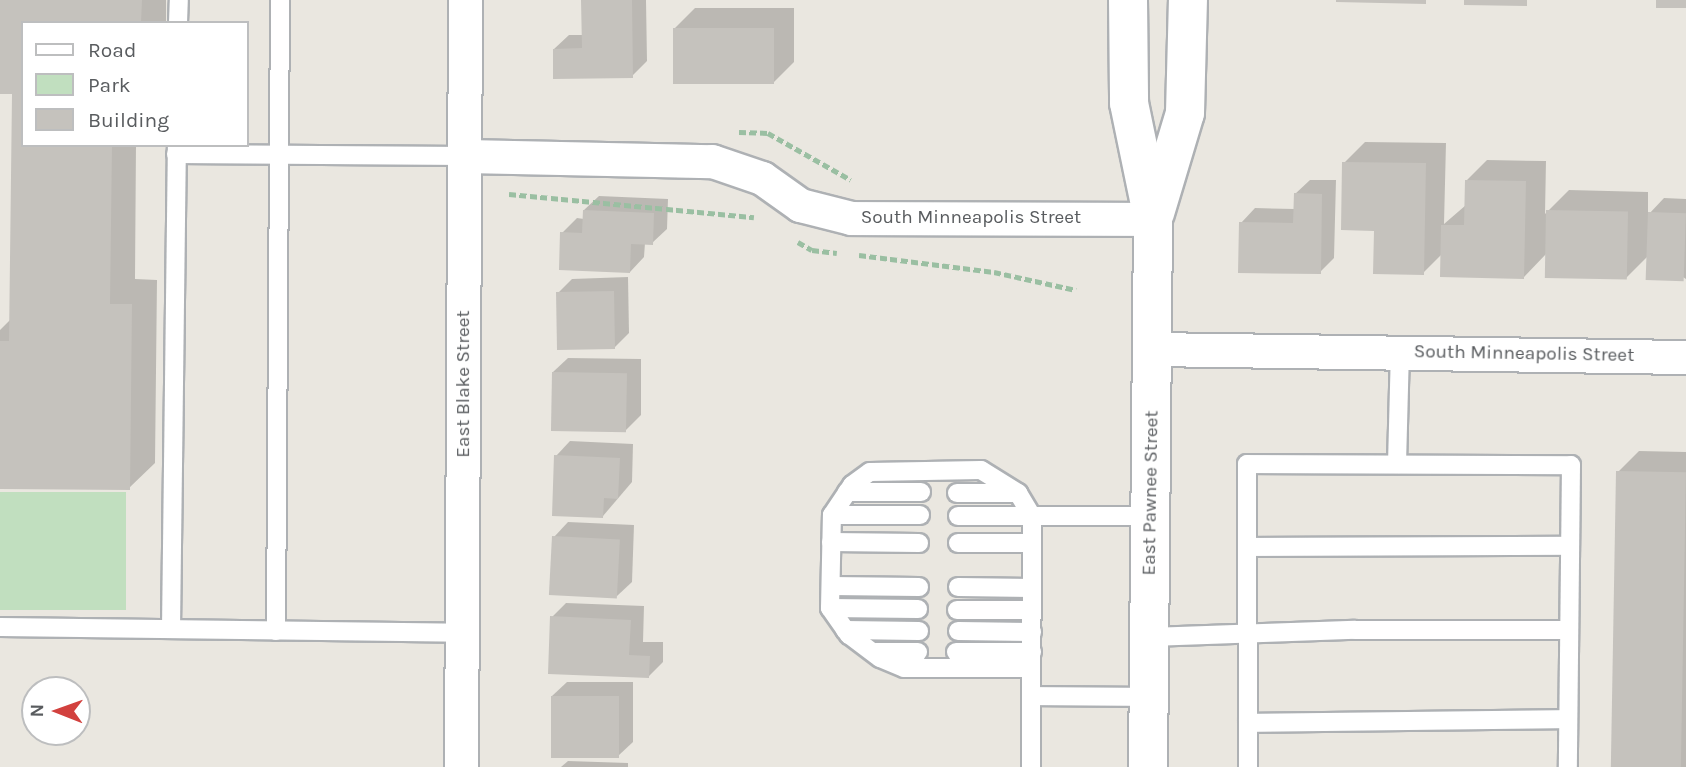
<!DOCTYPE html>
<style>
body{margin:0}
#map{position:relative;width:1686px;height:767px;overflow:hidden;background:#eae7e0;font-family:Karla,sans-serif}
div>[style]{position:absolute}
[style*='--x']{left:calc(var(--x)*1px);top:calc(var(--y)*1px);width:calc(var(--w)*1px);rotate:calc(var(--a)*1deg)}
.green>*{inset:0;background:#c1dfbf;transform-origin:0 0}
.shadow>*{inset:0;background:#0003}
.building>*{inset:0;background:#c5c2bd;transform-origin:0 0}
.path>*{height:4.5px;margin-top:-2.25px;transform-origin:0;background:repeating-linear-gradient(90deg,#9abfa2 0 7px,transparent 0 10.5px)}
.roads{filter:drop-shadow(2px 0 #aeb1b4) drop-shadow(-2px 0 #aeb1b4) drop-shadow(0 2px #aeb1b4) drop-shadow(0 -2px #aeb1b4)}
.service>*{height:18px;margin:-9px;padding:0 9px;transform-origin:9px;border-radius:9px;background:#fff}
.minor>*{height:33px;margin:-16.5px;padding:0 16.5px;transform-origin:16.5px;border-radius:16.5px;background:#fff}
.secondary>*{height:38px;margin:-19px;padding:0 19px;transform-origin:19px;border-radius:19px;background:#fff}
span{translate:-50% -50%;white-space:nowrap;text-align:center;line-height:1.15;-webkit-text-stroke:7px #fff;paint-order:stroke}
.street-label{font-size:19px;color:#595c5f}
.legend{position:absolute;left:21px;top:21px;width:228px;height:126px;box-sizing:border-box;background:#fff;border:2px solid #bdbebf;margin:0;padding:9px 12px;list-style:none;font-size:21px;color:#595c5f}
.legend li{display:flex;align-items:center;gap:14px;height:35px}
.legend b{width:35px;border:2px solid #bdbebf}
.north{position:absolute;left:21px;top:676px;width:70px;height:70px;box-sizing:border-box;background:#fff;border:2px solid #bdbebf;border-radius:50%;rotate:271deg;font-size:19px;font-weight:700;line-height:28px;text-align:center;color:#595c5f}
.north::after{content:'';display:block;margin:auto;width:24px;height:32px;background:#d2413e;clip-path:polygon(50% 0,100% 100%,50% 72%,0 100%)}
</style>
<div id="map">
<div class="green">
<i style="left:0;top:492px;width:126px;height:118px"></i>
</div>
<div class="shadow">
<i style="clip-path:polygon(0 0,166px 0,166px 23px,23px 23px,23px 145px,136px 145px,135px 279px,157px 280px,155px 463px,129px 488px,0 487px,0 330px,11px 319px,13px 92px,0 92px)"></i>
<i style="clip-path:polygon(582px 0,646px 0,647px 61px,632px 76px,554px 49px,569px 35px,583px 35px)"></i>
<i style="clip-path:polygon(695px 8px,794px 8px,794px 62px,773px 83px,675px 28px)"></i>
<i style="clip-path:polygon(1365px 142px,1446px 143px,1444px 224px,1466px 205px,1466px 181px,1487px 160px,1546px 161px,1545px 214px,1569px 190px,1648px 192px,1648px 215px,1664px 198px,1686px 199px,1686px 279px,1649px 255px,1626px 278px,1547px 253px,1524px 277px,1442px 254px,1423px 273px,1376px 229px,1344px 163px)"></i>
<i style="clip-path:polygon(1310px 180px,1336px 180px,1334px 258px,1320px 272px,1241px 223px,1255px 208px,1295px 209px,1295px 194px)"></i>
<i style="clip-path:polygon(599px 196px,668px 199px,667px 229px,652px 243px,645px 243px,644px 257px,630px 272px,562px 233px,577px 218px,584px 219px,584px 210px)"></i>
<i style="clip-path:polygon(628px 277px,629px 333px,614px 348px,558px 293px,572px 279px)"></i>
<i style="clip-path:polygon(568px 358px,641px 359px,641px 415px,626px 430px,553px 372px)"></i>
<i style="clip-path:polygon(570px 441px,633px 444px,632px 482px,603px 516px,556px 456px)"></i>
<i style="clip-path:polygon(1639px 451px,1686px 452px,1686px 767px,1614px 767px,1618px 472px)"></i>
<i style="clip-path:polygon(568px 522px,634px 525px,632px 582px,617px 596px,554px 537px)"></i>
<i style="clip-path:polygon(566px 603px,644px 606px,643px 642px,663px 642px,663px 662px,648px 677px,552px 617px)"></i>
<i style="clip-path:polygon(567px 682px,633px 682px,633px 742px,618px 756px,552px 696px)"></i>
<i style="clip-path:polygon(568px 761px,628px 763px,628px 767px,561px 767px)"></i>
</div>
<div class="building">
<i style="clip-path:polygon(0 0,142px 0,141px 23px,23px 23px,23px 145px,112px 145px,110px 304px,132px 304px,130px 490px,0 489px,0 341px,9px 341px,12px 94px,0 94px)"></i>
<i style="clip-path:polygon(581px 0,632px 0,633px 78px,553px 79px,553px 49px,582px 48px)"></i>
<i style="clip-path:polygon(1336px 0,1426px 0,1426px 4px,1336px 2px)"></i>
<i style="clip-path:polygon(1464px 0,1527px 0,1527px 6px,1464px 5px)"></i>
<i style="left:1656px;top:0;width:30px;height:8px"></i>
<i style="left:673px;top:28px;width:101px;height:56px"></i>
<i style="clip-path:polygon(1342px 162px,1426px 163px,1424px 275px,1373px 274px,1374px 231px,1341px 230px)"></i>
<i style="clip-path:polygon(1465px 180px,1526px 181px,1524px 279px,1440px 277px,1441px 225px,1464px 225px)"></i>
<i style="clip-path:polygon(1294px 193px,1322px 194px,1321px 274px,1238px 273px,1239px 222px,1293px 223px)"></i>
<i style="clip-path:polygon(583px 210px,654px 213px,653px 245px,631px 244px,630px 273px,559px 270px,560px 232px,582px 233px)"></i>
<i style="left:1546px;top:210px;width:82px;height:68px;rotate:1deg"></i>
<i style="left:1648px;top:212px;width:38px;height:68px;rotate:2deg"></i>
<i style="left:614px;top:291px;width:58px;height:58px;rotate:89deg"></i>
<i style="left:552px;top:372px;width:75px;height:59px;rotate:1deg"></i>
<i style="clip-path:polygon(554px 455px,620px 458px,618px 499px,604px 498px,603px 518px,552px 516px)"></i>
<i style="left:1616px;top:471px;width:70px;height:296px;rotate:1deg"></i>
<i style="left:552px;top:536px;width:68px;height:59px;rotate:3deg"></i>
<i style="clip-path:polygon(550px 616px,631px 620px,629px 655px,650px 656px,649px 678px,548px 674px)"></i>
<i style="left:551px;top:696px;width:68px;height:62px"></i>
</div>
<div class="path">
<i style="--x:739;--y:132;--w:29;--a:2"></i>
<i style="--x:768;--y:133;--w:95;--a:29.5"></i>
<i style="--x:509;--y:194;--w:246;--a:5.4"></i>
<i style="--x:798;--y:242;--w:16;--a:30"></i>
<i style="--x:812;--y:250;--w:25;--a:7"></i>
<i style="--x:859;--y:255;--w:136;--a:7.2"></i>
<i style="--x:994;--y:272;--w:84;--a:12.4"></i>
</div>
<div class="roads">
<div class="service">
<i style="--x:178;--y:23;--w:23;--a:-88"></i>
<i style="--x:176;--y:154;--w:290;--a:0.4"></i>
<i style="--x:1397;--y:464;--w:111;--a:-88.5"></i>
<i style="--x:847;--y:492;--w:74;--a:0"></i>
<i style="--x:957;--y:493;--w:61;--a:0"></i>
<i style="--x:832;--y:515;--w:88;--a:0"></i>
<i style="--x:958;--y:516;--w:74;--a:0"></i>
<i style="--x:831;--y:542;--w:88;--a:0.7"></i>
<i style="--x:958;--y:543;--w:74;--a:0"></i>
<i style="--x:1248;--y:547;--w:322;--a:-0.2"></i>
<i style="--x:831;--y:586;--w:88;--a:0.7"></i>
<i style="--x:958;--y:587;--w:74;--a:0.8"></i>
<i style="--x:830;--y:608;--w:88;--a:0.7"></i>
<i style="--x:957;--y:610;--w:75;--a:0"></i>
<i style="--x:0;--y:627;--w:462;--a:0.7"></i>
<i style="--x:171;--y:629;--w:484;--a:-89.3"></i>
<i style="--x:845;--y:630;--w:74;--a:0.8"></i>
<i style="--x:276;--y:631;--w:631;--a:-89.64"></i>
<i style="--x:958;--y:631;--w:74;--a:0.8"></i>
<i style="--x:1150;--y:637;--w:205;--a:-2"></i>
<i style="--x:1355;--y:630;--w:214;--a:0"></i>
<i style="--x:876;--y:652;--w:42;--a:0"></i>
<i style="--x:956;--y:652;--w:76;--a:0"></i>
<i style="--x:1031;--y:668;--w:127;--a:180"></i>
<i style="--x:904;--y:668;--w:26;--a:-157"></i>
<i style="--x:880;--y:658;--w:39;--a:-143"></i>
<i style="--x:849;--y:635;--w:33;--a:-125"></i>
<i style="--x:830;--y:608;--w:93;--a:-88.8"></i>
<i style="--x:832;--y:515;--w:36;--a:-56"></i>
<i style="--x:852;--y:485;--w:22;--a:-36"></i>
<i style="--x:870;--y:472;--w:111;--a:-1"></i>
<i style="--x:981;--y:470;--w:44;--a:31.9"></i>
<i style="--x:1018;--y:493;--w:27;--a:59"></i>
<i style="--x:1032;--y:696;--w:117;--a:0.5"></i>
<i style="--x:1248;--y:723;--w:320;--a:-0.7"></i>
<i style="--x:1031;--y:767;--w:251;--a:-89.8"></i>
<i style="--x:1032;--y:516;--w:119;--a:0"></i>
<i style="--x:1248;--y:767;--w:303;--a:-90.2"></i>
<i style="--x:1247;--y:464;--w:324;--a:0.2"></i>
<i style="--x:1571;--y:465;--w:302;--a:90.6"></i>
</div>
<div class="minor">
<i style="--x:466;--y:156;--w:246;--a:1.2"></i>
<i style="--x:712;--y:161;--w:53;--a:18.8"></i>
<i style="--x:762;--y:178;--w:47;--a:35.4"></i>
<i style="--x:800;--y:205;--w:53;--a:14.3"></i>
<i style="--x:851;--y:218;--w:302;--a:0.2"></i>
<i style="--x:1152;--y:349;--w:534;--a:0.86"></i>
<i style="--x:461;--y:767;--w:767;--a:-89.7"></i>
</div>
<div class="secondary">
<i style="--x:1128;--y:0;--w:103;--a:89.4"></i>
<i style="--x:1129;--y:103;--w:118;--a:78.3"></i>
<i style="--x:1153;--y:219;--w:548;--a:90.52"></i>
<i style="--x:1155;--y:213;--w:104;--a:-73.3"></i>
<i style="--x:1185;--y:113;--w:113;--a:-88.5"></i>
</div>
</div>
<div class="street-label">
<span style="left:971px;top:218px">South Minneapolis Street</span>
<span style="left:1524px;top:354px;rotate:1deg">South Minneapolis Street</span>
<span style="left:464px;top:384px;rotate:-90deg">East Blake Street</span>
<span style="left:1151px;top:493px;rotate:-89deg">East Pawnee Street</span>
</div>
<ul class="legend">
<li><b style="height:9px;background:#fff"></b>Road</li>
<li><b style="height:19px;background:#c1dfbf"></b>Park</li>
<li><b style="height:19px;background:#c5c2bd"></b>Building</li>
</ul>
<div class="north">N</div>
</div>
